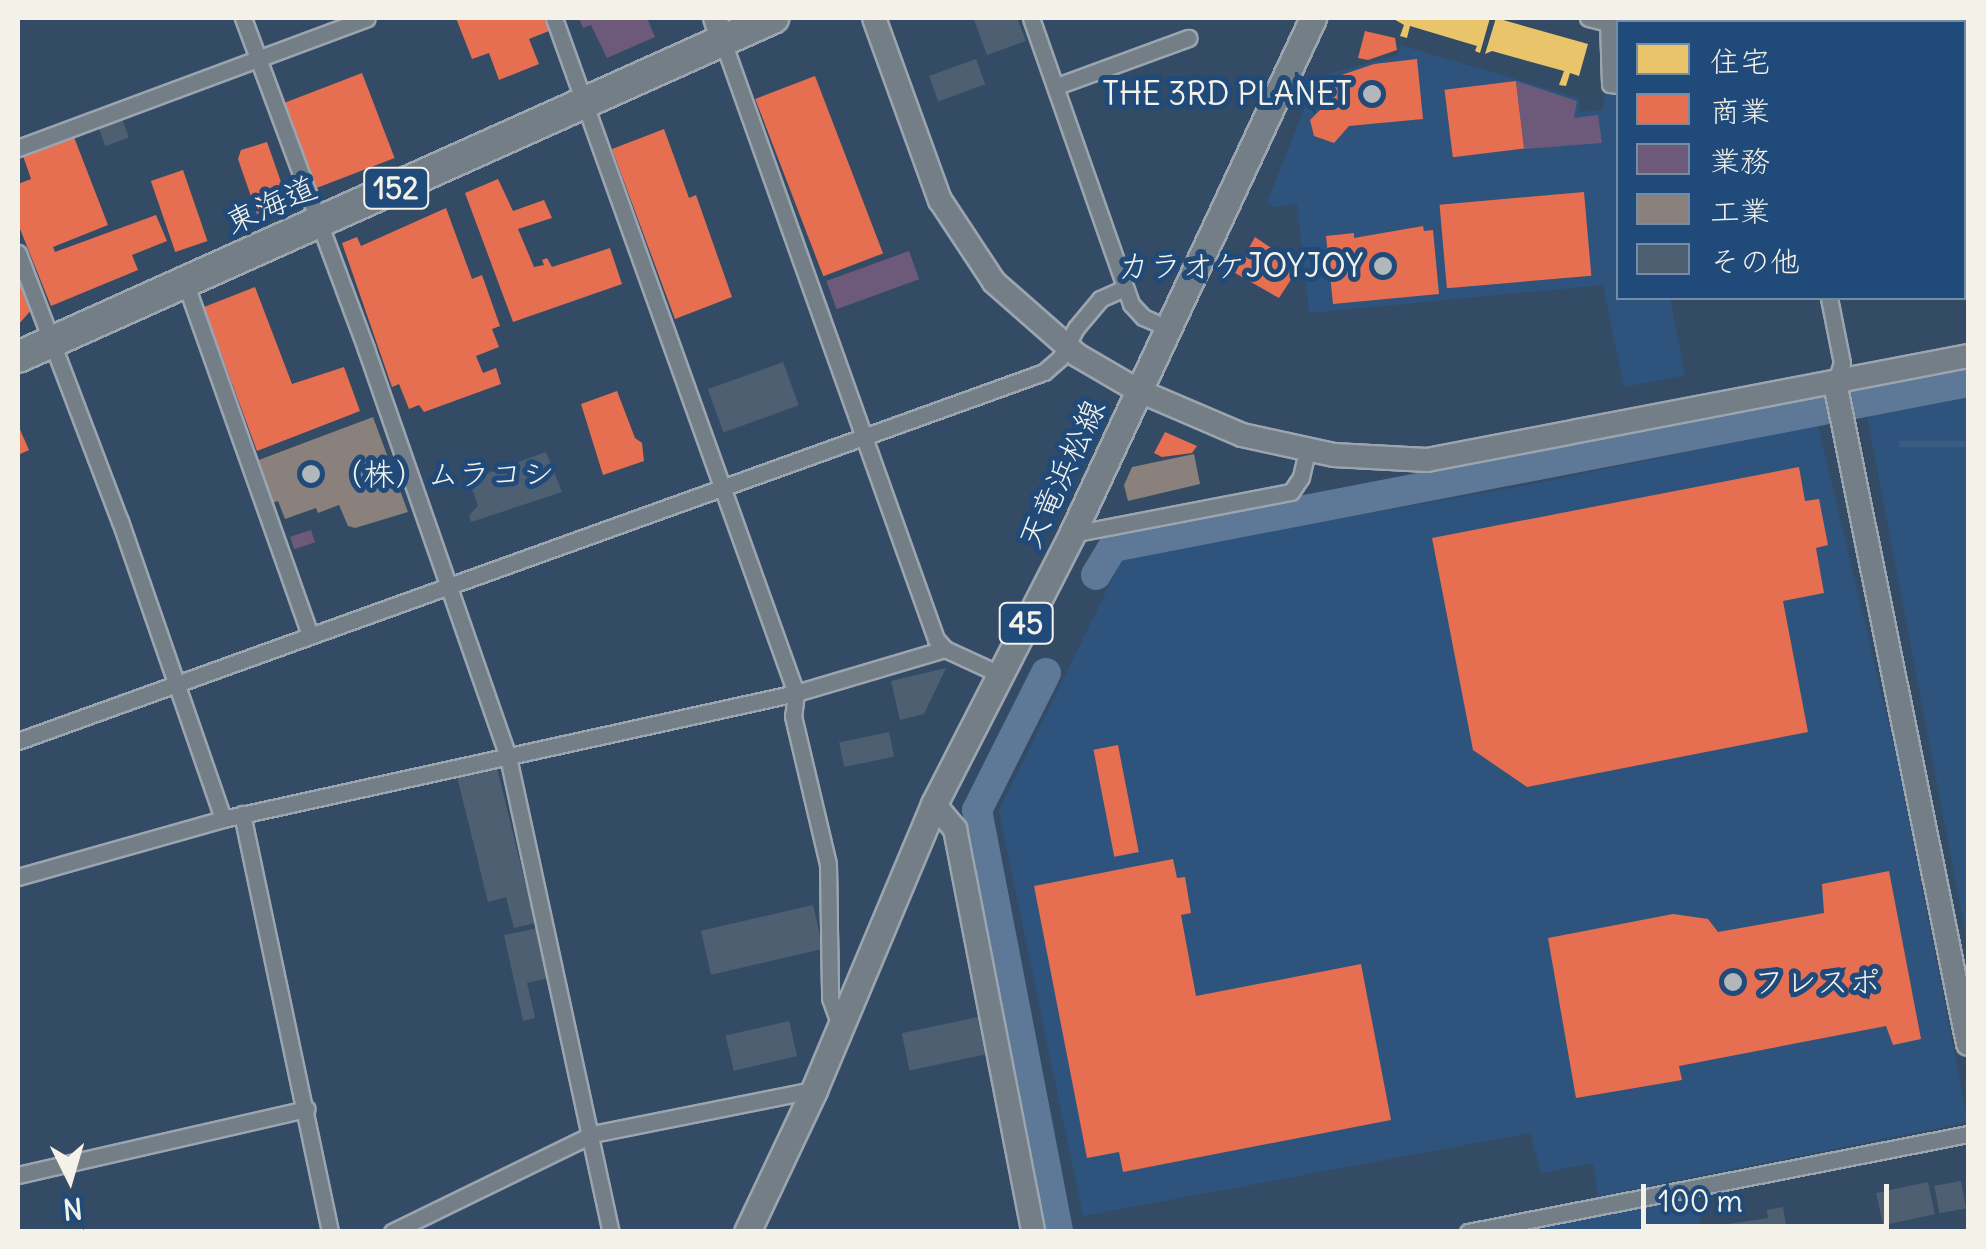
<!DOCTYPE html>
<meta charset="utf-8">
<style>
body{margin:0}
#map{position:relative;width:1986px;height:1249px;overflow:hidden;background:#344b65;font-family:Delius,"Klee One",sans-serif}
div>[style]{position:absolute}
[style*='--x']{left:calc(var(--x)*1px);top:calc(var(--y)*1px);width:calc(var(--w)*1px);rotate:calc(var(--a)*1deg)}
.built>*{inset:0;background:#2e547d}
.green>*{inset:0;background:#395c83;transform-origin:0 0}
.homes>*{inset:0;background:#e9c46a}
.shops>*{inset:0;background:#e76f51;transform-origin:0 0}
.offices>*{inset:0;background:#6d597a;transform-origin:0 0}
.industry>*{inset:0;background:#8a817c}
.river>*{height:30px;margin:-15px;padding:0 15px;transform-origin:15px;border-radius:15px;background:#5e7998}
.building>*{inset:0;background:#4e5f72;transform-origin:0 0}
.roads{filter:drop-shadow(2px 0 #9ba5af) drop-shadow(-2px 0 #9ba5af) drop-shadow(0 2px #9ba5af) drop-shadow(0 -2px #9ba5af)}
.street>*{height:15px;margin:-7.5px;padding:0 7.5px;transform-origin:7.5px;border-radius:7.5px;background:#737e87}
.secondary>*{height:22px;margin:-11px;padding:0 11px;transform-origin:11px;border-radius:11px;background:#737e87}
.primary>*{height:25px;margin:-12.5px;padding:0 12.5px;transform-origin:12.5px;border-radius:12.5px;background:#737e87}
.highway>*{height:30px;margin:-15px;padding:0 15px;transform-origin:15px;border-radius:15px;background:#737e87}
.dots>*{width:28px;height:28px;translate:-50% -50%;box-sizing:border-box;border:5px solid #1f4a7a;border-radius:50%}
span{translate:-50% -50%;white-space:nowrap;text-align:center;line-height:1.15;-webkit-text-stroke:10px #1f4a7a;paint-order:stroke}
.shield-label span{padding:2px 8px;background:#1f4a7a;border:2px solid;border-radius:8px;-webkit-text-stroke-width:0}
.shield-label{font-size:30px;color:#f4f1e8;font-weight:700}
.poi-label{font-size:32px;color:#f4f1e8}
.right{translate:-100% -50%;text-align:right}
.left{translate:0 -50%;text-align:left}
.street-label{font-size:32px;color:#f4f1e8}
.frame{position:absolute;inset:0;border:20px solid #f4f1e8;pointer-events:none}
.legend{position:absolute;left:1616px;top:20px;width:350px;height:280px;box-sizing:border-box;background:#1f4a7a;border:2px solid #748da6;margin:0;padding:12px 18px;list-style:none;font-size:30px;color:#f4f1e8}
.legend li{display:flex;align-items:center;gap:20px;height:50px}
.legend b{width:50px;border:2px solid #748da6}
.north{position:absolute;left:20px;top:1129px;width:100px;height:100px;-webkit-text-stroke:8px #1f4a7a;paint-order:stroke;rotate:175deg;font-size:28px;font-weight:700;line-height:40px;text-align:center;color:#f4f1e8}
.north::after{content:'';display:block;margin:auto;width:35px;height:45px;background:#f4f1e8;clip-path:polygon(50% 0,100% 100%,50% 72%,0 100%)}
.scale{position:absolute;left:1641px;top:1184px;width:248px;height:45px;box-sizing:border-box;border:5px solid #f4f1e8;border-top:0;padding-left:12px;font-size:30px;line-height:35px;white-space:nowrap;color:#f4f1e8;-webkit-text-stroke:8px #1f4a7a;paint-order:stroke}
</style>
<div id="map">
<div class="built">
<i style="clip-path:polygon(1400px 45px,1579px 98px,1580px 112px,1602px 110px,1606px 90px,1618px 93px,1618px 298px,1670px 298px,1685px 375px,1624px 387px,1603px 285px,1309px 313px,1297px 204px,1274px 207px,1267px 202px,1317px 77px,1398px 55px)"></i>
<i style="clip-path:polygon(1968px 396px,1968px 946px,1867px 416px)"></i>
<i style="clip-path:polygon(1818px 425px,1896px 755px,1968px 1122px,1598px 1196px,1593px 1163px,1541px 1173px,1530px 1133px,1083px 1216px,999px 811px,1123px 557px,1528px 485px)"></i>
<i style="clip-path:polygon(1695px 1197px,1702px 1231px,1524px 1231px)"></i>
</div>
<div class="green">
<i style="left:1968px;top:441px;width:6px;height:69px;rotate:90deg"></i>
</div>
<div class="homes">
<i style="clip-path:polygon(1392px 18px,1490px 18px,1480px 53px,1475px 51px,1477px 46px,1410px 26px,1407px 38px,1400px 36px,1404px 25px)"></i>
<i style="clip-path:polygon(1496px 18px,1588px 44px,1579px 76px,1570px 73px,1566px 86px,1559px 85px,1564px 71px,1492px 51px,1485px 54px)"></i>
</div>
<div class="shops">
<i style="clip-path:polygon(456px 18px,544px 18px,549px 31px,529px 39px,539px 64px,499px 80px,489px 53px,472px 59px)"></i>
<i style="clip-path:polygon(1365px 31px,1395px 38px,1397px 50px,1368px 60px,1358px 58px)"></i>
<i style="clip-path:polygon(1417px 59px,1423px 119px,1349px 126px,1334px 143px,1314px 136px,1310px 120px,1324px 106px,1324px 81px,1374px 64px)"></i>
<i style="left:362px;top:73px;width:91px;height:85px;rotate:69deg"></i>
<i style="left:815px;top:76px;width:190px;height:64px;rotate:69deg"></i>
<i style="left:1516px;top:81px;width:68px;height:72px;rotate:83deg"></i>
<i style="clip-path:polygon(664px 129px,689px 198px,696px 195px,732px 297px,675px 319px,612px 149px)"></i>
<i style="clip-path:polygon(72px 132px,108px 225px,53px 247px,55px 252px,156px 215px,167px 241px,132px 255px,138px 270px,51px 306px,18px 224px,18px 184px,31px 179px,21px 150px)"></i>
<i style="clip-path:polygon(267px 142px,288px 202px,257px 214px,238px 159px,241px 150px)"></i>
<i style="left:183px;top:170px;width:75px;height:34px;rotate:71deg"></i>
<i style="clip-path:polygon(498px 179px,513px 211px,544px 200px,552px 218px,518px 229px,534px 267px,544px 265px,542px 260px,547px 258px,552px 267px,610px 248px,622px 284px,513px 322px,465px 193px)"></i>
<i style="left:1584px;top:192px;width:84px;height:145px;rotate:85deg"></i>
<i style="clip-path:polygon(446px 208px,472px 279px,482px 275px,500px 326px,492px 329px,499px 347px,476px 356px,483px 373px,496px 368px,501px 384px,424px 412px,419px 405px,409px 409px,399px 384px,392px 387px,342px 243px,357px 237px,361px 246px)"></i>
<i style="clip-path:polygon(1423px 226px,1424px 231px,1433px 230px,1439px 294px,1333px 304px,1326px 236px,1354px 233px,1354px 238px)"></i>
<i style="clip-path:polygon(1255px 237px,1299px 267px,1279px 298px,1235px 273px)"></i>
<i style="clip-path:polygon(18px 268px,33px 308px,18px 325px)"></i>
<i style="clip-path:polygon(255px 287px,292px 384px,344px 367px,360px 411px,257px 451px,204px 307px)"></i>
<i style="clip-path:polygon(617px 391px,635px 438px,642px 443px,644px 461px,603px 475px,581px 404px)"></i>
<i style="clip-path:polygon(18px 425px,29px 450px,18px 455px)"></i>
<i style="clip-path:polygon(1165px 432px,1197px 446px,1192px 453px,1162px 457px,1154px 453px)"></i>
<i style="clip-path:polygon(1799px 467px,1805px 501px,1819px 499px,1828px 545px,1816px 548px,1824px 593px,1783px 601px,1808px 732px,1527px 787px,1473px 750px,1432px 538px)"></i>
<i style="left:1118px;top:745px;width:109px;height:25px;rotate:79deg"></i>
<i style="clip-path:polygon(1173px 859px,1177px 878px,1185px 877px,1191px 913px,1181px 915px,1196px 996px,1361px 964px,1391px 1120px,1123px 1172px,1119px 1152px,1087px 1158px,1034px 886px)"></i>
<i style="clip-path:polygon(1889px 871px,1921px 1039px,1893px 1045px,1886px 1026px,1679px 1066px,1682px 1080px,1576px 1098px,1548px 938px,1673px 914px,1708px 919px,1718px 932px,1824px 913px,1822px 884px)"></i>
</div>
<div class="offices">
<i style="clip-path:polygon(579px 18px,647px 18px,655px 37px,607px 58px,591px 25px,583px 28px)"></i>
<i style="clip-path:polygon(1516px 81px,1577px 101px,1574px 118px,1598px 115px,1602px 143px,1524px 149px)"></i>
<i style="left:909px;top:251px;width:30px;height:88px;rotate:70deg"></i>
<i style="left:311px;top:530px;width:13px;height:22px;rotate:72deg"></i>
</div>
<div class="industry">
<i style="clip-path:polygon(373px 417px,408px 512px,355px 528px,348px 526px,339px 505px,318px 513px,316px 508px,285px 519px,278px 501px,272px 503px,256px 461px)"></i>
<i style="clip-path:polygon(1194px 454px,1200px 484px,1128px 501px,1124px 485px,1132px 467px)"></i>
</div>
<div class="river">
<i style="--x:1096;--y:575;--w:33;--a:-59"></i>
<i style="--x:1113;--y:547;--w:871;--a:-10.92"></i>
<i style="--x:1046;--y:673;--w:153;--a:116.7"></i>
<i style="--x:977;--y:810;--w:430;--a:79.1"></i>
</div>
<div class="building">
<i style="clip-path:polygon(981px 18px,1017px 18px,1026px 41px,987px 55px,974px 20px)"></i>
<i style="left:976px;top:59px;width:27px;height:50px;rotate:70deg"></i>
<i style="left:121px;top:116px;width:23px;height:25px;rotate:70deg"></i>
<i style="left:783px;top:362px;width:46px;height:80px;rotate:70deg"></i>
<i style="clip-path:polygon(546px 452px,562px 492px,471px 522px,469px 515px,478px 506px,469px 480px)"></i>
<i style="clip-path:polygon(946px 668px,924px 714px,900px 720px,891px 681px)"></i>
<i style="left:889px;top:732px;width:25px;height:51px;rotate:78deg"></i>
<i style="clip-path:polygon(497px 768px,535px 923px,514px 928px,506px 897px,488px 902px,457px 777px)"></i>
<i style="left:813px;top:905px;width:45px;height:115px;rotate:77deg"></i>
<i style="clip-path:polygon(538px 928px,549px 978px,527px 983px,535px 1018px,523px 1021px,504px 935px)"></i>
<i style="left:978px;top:1017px;width:38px;height:78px;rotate:78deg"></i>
<i style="left:789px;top:1021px;width:36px;height:65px;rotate:77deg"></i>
<i style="left:1961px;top:1181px;width:28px;height:27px;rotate:80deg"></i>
<i style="left:1928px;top:1182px;width:33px;height:53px;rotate:78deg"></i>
<i style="clip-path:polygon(1783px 1207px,1787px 1232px,1730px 1232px,1728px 1224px,1768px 1218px,1767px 1210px)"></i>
</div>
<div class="roads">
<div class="street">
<i style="--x:243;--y:18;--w:353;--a:69.6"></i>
<i style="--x:366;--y:349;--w:432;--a:70.8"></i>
<i style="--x:508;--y:757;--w:486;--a:77.8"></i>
<i style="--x:554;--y:18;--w:717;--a:70.28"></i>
<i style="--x:796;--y:693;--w:23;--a:97"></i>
<i style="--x:793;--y:716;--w:152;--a:76.7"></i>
<i style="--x:828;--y:864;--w:134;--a:89.1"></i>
<i style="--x:830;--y:998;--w:29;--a:70"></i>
<i style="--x:1031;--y:18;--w:303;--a:70.7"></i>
<i style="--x:1131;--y:304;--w:18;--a:47"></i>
<i style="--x:1143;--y:317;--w:24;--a:24"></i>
<i style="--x:1588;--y:18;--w:21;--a:14"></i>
<i style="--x:1608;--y:23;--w:61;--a:88.1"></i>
<i style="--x:1610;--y:84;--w:8;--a:7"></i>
<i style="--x:1774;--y:18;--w:4;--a:76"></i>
<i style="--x:1876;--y:18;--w:1;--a:90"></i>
<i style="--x:722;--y:39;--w:637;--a:70.37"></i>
<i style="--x:936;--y:639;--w:13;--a:48"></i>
<i style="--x:1964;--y:60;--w:4;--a:-14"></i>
<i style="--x:1057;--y:86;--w:140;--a:-20.1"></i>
<i style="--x:18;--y:148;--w:372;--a:-20.4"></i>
<i style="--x:18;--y:253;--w:287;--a:69.2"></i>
<i style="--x:120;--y:521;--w:315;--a:70.9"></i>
<i style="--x:185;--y:282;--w:374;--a:70.5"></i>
<i style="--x:1829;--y:298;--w:66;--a:78.7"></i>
<i style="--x:1842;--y:363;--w:21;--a:109"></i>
<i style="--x:1072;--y:534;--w:223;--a:-10.9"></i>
<i style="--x:1291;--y:492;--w:18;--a:-56"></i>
<i style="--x:1301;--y:477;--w:27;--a:-77"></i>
<i style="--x:18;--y:741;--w:1090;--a:-19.78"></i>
<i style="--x:1044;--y:372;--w:21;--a:-41"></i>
<i style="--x:1060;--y:358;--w:34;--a:-62"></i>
<i style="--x:1076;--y:328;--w:38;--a:-50"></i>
<i style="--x:1100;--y:299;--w:27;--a:-24"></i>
<i style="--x:242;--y:814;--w:427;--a:78.1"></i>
<i style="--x:18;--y:877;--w:213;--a:-15.8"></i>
<i style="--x:223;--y:819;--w:587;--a:-12.4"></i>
<i style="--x:796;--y:693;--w:155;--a:-16.5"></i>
<i style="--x:945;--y:649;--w:60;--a:24.8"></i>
<i style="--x:18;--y:1175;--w:296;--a:-12.9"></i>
<i style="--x:392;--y:1232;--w:224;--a:-26"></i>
<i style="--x:593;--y:1134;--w:225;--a:-11.3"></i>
<i style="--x:1468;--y:1232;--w:510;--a:-11.09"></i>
</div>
<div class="secondary">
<i style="--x:715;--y:18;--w:21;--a:71"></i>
<i style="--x:874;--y:18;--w:194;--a:70.1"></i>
<i style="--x:940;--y:200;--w:98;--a:56.6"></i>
<i style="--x:994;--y:282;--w:111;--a:41.3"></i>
<i style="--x:1077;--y:355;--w:69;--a:30.3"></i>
<i style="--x:1137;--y:390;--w:114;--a:23.2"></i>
<i style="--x:1242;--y:435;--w:94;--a:12.3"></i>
<i style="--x:1334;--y:455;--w:93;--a:3.1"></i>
<i style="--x:1427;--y:460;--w:551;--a:-10.88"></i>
<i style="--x:1835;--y:383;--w:674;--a:78.62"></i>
<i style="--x:934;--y:804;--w:33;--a:50"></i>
<i style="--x:955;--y:829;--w:410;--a:79"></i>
</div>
<div class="primary">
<i style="--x:747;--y:1232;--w:157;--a:-64.7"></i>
<i style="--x:814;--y:1090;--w:310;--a:-67.2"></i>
<i style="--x:934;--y:804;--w:303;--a:-62.9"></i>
<i style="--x:1072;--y:534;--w:570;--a:-64.96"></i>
</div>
<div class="highway">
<i style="--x:18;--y:357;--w:828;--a:-24.18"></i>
</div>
</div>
<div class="dots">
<i style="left:1372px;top:94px;background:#b1b7ba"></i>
<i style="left:1383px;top:266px;background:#b1b7ba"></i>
<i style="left:311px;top:474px;background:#b1b7ba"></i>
<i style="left:1733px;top:982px;background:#b1b7ba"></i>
</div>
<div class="shield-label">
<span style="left:396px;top:188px">152</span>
<span style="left:1026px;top:623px">45</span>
</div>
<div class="poi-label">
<span class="right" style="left:1352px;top:94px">THE 3RD PLANET</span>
<span class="right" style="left:1363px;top:266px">カラオケJOYJOY</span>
<span class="left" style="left:331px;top:474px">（株）ムラコシ</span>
<span class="left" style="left:1753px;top:982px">フレスポ</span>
</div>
<div class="street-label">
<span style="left:271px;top:205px;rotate:-24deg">東海道</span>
<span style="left:1062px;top:474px;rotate:-65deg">天竜浜松線</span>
</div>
<div class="frame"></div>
<ul class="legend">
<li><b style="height:28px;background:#e9c46a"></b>住宅</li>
<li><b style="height:28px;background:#e76f51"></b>商業</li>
<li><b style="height:28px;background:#6d597a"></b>業務</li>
<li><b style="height:28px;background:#8a817c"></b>工業</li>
<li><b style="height:28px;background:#4e5f72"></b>その他</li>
</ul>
<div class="north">N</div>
<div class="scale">100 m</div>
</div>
